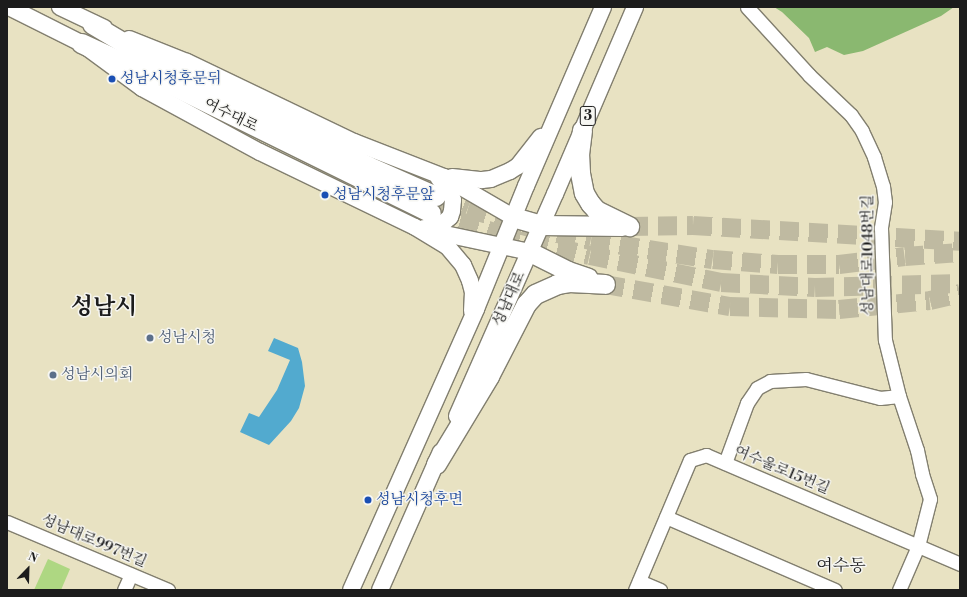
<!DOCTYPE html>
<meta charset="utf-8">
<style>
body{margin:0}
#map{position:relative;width:967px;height:597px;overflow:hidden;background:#e8e2c2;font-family:"Libre Bodoni","Noto Serif KR",serif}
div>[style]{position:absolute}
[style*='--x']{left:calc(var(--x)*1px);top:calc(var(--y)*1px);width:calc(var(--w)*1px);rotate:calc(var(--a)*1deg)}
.green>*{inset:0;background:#aed782}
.forest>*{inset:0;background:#8ab870}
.water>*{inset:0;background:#52aacf}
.highway-tunnel>*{height:19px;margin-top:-9.5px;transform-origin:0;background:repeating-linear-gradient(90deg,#bfbaa1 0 19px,transparent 0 29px)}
.roads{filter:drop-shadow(1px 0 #827f6f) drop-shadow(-1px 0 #827f6f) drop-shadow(0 1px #827f6f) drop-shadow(0 -1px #827f6f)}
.minor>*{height:13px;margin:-6.5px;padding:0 6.5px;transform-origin:6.5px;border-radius:6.5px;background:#fff}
.major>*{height:16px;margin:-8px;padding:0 8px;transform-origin:8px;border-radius:8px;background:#fff}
.highway>*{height:19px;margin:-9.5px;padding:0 9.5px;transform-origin:9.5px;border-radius:9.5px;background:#fff}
.dots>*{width:11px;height:11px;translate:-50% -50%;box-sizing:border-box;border:2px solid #f6f6f2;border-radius:50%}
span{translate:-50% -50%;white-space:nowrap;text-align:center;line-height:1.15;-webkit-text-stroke:3px #f6f6f2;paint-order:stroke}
.shield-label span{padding:1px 3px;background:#f6f6f2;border:1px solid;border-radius:3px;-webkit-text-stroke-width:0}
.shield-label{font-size:14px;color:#1c1c1c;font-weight:700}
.transit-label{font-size:15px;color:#164399}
.left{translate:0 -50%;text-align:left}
.street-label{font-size:15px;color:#1c1c1c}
.service-label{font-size:15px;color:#4e5e75}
.quarter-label{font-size:17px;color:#1c1c1c}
.town-label{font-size:23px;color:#1c1c1c;font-weight:700}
.frame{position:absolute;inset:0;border:8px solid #1c1c1c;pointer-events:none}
.north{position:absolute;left:8px;top:549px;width:40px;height:40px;-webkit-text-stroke:3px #f6f6f2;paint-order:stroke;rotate:23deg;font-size:11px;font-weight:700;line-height:16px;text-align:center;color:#1c1c1c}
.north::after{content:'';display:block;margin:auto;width:14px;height:18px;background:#1c1c1c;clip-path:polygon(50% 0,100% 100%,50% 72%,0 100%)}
</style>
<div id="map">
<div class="green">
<i style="clip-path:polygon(48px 559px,70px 569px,61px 590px,34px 590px)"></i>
</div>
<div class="forest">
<i style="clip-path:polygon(774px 7px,954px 7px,941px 16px,863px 51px,844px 55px,827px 47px,815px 52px,809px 38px,782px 12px)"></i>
</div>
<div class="water">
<i style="clip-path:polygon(274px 338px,298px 348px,302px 362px,305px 386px,299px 408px,291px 421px,269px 445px,240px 432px,249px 413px,259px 417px,277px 390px,290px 360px,268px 351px)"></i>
</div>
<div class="highway-tunnel">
<i style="--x:436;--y:196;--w:34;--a:21"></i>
<i style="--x:468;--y:208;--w:64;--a:17.3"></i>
<i style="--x:529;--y:227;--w:63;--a:11.8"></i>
<i style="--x:591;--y:240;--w:123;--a:8.9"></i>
<i style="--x:713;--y:259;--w:65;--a:4.4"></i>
<i style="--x:778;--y:264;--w:61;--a:0"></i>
<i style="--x:839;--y:264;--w:66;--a:-6.9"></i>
<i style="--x:905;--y:256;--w:55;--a:-4.2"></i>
<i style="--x:432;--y:213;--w:72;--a:16.9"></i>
<i style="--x:501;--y:234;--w:91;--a:13.3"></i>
<i style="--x:590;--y:255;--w:134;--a:11.6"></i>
<i style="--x:721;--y:282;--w:94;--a:3"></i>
<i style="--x:815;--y:287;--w:145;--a:-1.6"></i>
<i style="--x:629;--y:226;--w:64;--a:-0.9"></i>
<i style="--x:693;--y:225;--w:267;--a:3.4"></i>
<i style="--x:605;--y:284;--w:127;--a:10"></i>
<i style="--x:730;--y:306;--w:109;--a:1.6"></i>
<i style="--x:839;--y:309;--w:91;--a:-5.6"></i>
<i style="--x:930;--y:300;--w:31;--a:-13"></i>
</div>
<div class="roads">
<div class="minor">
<i style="--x:747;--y:7;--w:92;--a:47.6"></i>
<i style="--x:809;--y:75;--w:58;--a:43.6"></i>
<i style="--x:851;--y:115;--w:19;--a:55"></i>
<i style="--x:862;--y:131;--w:29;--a:65"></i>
<i style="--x:874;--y:157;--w:30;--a:73"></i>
<i style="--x:883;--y:186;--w:16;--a:83"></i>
<i style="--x:885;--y:202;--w:26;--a:99"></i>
<i style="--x:881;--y:228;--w:112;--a:88"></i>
<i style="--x:885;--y:340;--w:58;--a:76"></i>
<i style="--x:899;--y:396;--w:57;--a:71.6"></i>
<i style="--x:917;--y:450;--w:25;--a:78"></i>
<i style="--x:922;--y:474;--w:26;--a:72"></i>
<i style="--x:930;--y:499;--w:49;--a:104.3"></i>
<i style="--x:918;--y:546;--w:48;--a:113.4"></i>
<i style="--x:725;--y:463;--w:64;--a:-69.9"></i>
<i style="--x:747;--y:403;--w:18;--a:-56"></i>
<i style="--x:757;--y:388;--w:15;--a:-28"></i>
<i style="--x:770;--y:381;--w:36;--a:-3"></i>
<i style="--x:806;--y:379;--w:76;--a:14.4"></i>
<i style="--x:880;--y:398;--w:19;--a:-6"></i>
<i style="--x:666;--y:517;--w:184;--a:23.4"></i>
<i style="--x:7;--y:522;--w:175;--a:22.9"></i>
<i style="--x:639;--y:581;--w:23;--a:23"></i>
<i style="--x:124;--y:590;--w:17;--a:-66"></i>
<i style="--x:635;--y:590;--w:141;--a:-67.1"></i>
<i style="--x:690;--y:460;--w:17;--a:-17"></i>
<i style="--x:706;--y:455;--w:276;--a:23.2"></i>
</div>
<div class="major">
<i style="--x:9;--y:7;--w:80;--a:26.6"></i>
<i style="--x:81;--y:43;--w:76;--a:36.4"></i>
<i style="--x:142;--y:88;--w:134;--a:28.5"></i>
<i style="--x:260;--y:152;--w:172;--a:25.8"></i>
<i style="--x:415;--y:227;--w:37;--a:31"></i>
<i style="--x:447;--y:246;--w:25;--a:50"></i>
<i style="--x:463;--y:265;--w:17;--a:66"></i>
<i style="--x:470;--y:281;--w:11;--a:75"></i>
<i style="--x:473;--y:292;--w:19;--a:93"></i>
<i style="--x:60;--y:7;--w:49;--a:25.5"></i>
<i style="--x:129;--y:39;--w:62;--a:21.6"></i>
<i style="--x:187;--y:62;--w:185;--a:25.6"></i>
<i style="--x:354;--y:142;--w:97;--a:21.3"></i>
<i style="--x:444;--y:177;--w:80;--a:30.1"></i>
<i style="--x:452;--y:177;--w:30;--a:6"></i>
<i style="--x:482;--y:180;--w:9;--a:-6"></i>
<i style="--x:491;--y:179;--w:21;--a:-23"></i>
<i style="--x:510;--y:171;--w:9;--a:-32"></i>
<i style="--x:518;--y:166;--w:37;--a:-52"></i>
<i style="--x:424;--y:228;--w:8;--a:0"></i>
<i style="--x:432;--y:228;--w:11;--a:-22"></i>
<i style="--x:442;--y:224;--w:11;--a:-41"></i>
<i style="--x:450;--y:217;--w:6;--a:-72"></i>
<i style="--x:452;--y:211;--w:11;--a:-85"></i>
<i style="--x:453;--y:200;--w:5;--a:-112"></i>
<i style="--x:451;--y:195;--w:22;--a:-126"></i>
<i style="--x:431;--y:231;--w:101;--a:12"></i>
<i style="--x:457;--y:416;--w:243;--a:-66.2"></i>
<i style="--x:555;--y:194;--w:203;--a:-66.8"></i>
<i style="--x:351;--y:590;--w:308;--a:-66"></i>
<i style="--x:476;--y:309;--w:133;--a:-67.9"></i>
<i style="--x:526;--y:186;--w:195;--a:-66.7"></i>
<i style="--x:380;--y:590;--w:151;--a:-66.2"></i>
</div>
<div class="highway">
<i style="--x:92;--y:24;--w:74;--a:30.7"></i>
<i style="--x:156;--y:62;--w:236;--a:26.1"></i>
<i style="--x:368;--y:166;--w:74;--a:23.8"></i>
<i style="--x:81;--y:43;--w:84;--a:24.7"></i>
<i style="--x:157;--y:78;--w:305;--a:26.2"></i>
<i style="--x:582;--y:130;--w:23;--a:97"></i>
<i style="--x:579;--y:153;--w:20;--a:87"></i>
<i style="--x:580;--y:173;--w:20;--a:79"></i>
<i style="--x:584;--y:193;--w:12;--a:59"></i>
<i style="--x:590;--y:203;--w:9;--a:49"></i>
<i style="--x:596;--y:210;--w:37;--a:26"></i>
<i style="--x:513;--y:217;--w:29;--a:16"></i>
<i style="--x:541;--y:225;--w:81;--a:0.7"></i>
<i style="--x:530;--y:252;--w:42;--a:26.6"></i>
<i style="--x:568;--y:271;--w:21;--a:19"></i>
<i style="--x:436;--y:464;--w:103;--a:-58.9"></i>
<i style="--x:489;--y:376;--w:81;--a:-62.8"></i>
<i style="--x:526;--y:304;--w:13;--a:-48"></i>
<i style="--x:535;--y:294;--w:24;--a:-24"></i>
<i style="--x:557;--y:284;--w:12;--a:-9"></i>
<i style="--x:569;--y:282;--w:36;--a:3"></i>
</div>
</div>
<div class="dots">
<i style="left:112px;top:79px;background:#1a4fb4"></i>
<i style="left:325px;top:195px;background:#1a4fb4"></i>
<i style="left:150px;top:338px;background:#5c6f8a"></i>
<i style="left:53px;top:375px;background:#5c6f8a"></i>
<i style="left:368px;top:500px;background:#1a4fb4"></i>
</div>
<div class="shield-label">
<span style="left:588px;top:116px">3</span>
</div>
<div class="transit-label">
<span class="left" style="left:120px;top:79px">성남시청후문뒤</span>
<span class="left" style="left:333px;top:195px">성남시청후문앞</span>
<span class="left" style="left:376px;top:500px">성남시청후면</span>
</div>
<div class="street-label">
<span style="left:231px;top:115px;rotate:26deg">여수대로</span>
<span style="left:868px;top:255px;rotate:-90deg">성남대로1048번길</span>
<span style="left:509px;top:299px;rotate:-66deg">성남대로</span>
<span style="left:782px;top:470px;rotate:23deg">여수울로15번길</span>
<span style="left:94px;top:541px;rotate:23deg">성남대로997번길</span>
</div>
<div class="service-label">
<span class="left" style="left:158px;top:338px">성남시청</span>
<span class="left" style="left:61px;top:375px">성남시의회</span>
</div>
<div class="quarter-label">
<span style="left:841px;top:567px">여수동</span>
</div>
<div class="town-label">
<span style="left:104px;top:307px">성남시</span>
</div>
<div class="frame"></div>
<div class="north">N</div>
</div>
